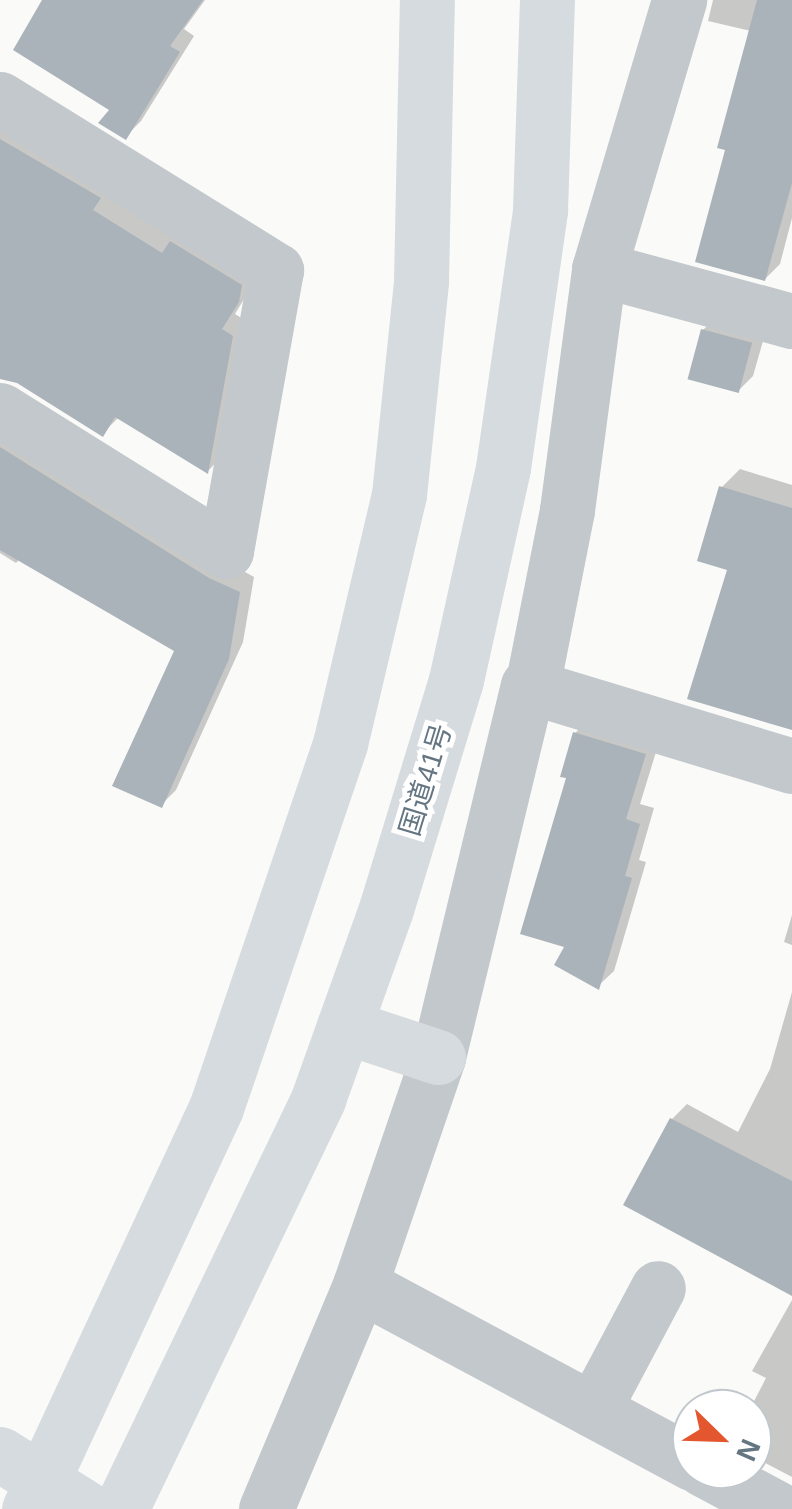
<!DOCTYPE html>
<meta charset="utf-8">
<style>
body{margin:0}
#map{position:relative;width:792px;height:1509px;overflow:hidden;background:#fafaf8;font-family:Helvetica,"Noto Sans JP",sans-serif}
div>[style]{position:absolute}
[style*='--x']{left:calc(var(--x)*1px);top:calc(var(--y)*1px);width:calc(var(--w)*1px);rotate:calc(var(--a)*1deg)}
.shadow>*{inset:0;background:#0003}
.building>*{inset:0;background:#aab3b9;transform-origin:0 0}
.street>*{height:55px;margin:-27.5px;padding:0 27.5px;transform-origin:27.5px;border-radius:27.5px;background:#c3c8cc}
.secondary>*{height:55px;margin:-27.5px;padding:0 27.5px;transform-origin:27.5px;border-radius:27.5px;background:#d6dbdf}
.highway>*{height:55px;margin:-27.5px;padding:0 27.5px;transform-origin:27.5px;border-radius:27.5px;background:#d6dbdf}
span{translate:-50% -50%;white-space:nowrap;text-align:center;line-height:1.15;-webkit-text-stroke:10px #fff;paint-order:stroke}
.street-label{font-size:28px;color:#657683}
.north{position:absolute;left:672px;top:1389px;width:100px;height:100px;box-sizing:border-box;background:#fff;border:2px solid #c1c8cd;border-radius:50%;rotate:113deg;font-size:28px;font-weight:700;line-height:40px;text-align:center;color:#657683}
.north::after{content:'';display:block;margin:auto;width:35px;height:45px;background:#e4572e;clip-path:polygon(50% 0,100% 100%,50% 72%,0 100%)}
</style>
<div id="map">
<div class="shadow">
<i style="clip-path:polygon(128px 0,205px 0,184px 29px,194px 36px,141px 121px,125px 137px,113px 109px)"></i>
<i style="clip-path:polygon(713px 0,792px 0,792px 218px,780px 264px,765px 279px,728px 148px,751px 31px,708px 21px)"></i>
<i style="clip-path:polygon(0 115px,253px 284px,235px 314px,246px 321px,222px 456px,208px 471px,119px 417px,102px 434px,0 345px)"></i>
<i style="clip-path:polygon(719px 314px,767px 327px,753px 376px,737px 392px,703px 330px)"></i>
<i style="clip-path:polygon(0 435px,254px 577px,243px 642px,176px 790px,161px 805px,177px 650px,20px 559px,16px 563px,0 553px)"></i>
<i style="clip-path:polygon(740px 469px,792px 485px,792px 728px,730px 568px,721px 488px)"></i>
<i style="clip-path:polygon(591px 718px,660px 739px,640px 804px,654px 808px,639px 860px,646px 862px,614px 971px,598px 986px,568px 945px,569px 777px,575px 733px)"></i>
<i style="clip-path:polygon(792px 915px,792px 945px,784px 942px)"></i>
<i style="clip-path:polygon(792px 992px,792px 1293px,672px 1119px,687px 1104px,738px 1132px,770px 1069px)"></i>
<i style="clip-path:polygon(792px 1300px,792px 1477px,752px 1456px,750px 1409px,766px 1378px,752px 1371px)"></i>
</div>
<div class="building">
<i style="clip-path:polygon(42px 0,203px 0,170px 46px,180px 52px,126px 140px,98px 123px,109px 110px,13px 50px)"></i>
<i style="clip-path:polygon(757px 0,792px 0,792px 183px,765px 281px,695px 262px,725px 150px,717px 148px)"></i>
<i style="clip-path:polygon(0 139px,101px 198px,93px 210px,162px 253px,170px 241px,242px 285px,239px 302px,222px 329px,233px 336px,208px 474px,115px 417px,103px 437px,17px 383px,0 379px)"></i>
<i style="left:701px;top:329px;width:53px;height:52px;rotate:15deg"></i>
<i style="clip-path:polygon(0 447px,209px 578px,240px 592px,229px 659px,162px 808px,112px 786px,174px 651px,0 550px)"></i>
<i style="clip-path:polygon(719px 486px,792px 508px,792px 730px,687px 699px,727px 570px,697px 561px)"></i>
<i style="clip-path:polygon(573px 732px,646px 754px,626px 819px,640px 824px,625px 876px,632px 878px,599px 990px,554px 965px,564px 947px,520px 934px,566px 778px,560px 777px)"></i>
<i style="clip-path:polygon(670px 1118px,792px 1181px,792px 1296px,623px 1205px)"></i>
</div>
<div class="street">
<i style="--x:0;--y:99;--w:325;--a:31.8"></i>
<i style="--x:276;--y:270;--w:285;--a:100.1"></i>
<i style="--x:226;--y:551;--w:266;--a:-148"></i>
<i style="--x:599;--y:269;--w:200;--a:15.1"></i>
<i style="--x:532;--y:687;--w:272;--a:16.9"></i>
<i style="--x:360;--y:1285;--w:377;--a:28.2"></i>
<i style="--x:593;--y:1410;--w:138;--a:-62"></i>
<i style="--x:703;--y:1469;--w:85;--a:28.1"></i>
<i style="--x:266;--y:1509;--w:243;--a:-67.2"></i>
<i style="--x:360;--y:1285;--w:241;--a:-71.1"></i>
<i style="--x:438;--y:1057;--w:382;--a:-76.4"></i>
<i style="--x:528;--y:686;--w:4;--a:14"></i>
<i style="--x:532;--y:687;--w:180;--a:-78.8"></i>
<i style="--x:567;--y:510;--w:243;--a:-82.4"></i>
<i style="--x:599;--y:269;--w:281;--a:-73.4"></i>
</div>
<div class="secondary">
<i style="--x:0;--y:1454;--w:103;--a:32.3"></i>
</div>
<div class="highway">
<i style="--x:344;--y:1026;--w:99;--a:18.3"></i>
<i style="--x:29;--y:1509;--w:442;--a:-65"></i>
<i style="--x:216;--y:1108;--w:385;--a:-71.2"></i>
<i style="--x:340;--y:744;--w:256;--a:-76.7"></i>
<i style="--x:399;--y:495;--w:215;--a:-84.1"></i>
<i style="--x:421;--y:281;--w:281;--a:-88.8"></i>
<i style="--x:121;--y:1509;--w:455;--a:-64.3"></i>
<i style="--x:318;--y:1099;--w:202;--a:-70.3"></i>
<i style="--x:386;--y:909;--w:239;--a:-73"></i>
<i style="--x:456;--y:680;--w:217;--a:-77.5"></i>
<i style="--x:503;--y:468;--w:261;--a:-81.8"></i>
<i style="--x:540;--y:210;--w:210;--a:-88.1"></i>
</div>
<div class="street-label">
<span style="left:426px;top:780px;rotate:-73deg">国道41号</span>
</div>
<div class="north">N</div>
</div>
